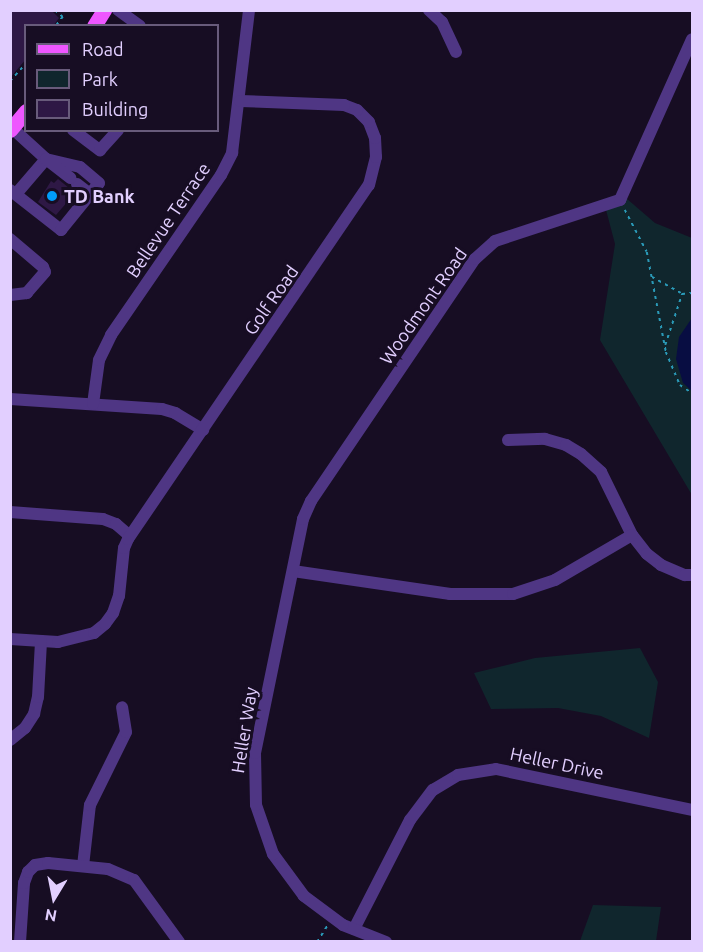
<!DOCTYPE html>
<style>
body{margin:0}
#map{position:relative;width:703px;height:952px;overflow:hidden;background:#170d23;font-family:Ubuntu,sans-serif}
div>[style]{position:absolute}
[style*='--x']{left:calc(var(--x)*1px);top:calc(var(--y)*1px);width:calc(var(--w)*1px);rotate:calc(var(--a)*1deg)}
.green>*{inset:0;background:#10262d}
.water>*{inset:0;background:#080d42}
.building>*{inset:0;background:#2e1845}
.path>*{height:1.5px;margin-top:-0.75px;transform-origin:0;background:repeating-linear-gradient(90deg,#2a9ab8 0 3px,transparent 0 7.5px)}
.minor>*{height:12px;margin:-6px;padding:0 6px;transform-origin:6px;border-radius:6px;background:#4f3684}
.major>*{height:15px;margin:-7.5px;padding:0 7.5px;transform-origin:7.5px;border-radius:7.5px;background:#ee56ff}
.dots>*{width:16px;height:16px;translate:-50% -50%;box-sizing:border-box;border:3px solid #170d23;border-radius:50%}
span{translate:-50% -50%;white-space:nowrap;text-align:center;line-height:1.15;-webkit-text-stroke:6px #170d23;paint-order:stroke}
.poi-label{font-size:18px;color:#e2cfff;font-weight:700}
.left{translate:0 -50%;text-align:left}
.street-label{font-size:18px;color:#e2cfff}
.frame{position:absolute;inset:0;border:12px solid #e2cfff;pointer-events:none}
.legend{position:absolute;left:24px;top:24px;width:195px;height:108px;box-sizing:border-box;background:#170d23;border:2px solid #685b7b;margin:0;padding:8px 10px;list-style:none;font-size:18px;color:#e2cfff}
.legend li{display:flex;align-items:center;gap:12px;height:30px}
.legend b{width:30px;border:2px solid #685b7b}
.north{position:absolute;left:24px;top:868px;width:60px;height:60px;-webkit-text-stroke:4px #170d23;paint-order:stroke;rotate:190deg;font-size:16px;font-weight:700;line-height:24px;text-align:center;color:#e2cfff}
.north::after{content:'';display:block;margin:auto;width:21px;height:27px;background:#e2cfff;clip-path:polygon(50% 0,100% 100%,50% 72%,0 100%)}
</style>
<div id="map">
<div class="green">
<i style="clip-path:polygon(619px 192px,655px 223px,692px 238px,692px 495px,600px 340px,615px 244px,605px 206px)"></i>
<i style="clip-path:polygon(640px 648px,658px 682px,649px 738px,601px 716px,558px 708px,491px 709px,474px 673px,535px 658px)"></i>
<i style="clip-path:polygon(593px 905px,661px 907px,656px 941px,580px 941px)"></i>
</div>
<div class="water">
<i style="clip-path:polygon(692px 318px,692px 391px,683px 383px,676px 359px,679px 337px)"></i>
</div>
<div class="building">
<i style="clip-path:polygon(10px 10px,51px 10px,59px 18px,53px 26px,26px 26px,26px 59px,10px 78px)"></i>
<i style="clip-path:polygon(58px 179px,75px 193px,56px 215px,38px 202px,51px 181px,54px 183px)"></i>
</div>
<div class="path">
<i style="--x:55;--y:10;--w:11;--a:41"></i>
<i style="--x:63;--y:17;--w:11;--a:128"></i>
<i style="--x:10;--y:81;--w:24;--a:-48"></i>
<i style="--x:625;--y:210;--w:47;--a:62.4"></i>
<i style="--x:647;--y:252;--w:102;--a:79.2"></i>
<i style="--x:666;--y:352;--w:36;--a:67"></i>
<i style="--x:680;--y:385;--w:14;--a:34"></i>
<i style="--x:652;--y:277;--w:33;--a:29"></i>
<i style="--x:665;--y:345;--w:54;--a:-71.6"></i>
<i style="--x:682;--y:294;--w:10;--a:-6"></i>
<i style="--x:317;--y:942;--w:19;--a:-58"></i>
</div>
<div class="minor">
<i style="--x:118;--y:10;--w:27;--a:36"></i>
<i style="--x:429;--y:10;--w:18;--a:43"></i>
<i style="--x:442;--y:22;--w:33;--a:65"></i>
<i style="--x:73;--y:130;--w:34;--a:37"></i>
<i style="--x:100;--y:150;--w:27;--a:-48"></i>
<i style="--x:77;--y:184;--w:16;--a:38"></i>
<i style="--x:10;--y:190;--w:65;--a:38.1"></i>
<i style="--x:61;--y:230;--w:60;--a:-51"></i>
<i style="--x:99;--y:183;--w:25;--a:-140"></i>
<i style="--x:80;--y:167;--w:35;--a:-167"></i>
<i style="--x:46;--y:159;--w:46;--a:-137.6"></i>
<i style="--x:16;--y:194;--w:46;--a:-49.4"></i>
<i style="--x:46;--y:159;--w:31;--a:38"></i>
<i style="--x:10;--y:239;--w:43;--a:40.3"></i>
<i style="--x:43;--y:267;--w:5;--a:68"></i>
<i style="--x:45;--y:272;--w:28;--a:131"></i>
<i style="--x:27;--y:293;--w:17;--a:173"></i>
<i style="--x:10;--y:399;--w:152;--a:3.8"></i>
<i style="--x:162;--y:409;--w:14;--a:17"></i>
<i style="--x:175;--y:413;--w:33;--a:31"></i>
<i style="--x:93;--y:404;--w:44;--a:-82.2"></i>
<i style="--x:99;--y:360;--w:28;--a:-64"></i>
<i style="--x:111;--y:335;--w:194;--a:-55.5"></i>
<i style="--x:221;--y:175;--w:25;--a:-63"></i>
<i style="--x:232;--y:153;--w:144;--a:-83.2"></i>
<i style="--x:508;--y:440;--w:37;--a:-2"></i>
<i style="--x:545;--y:439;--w:22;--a:16"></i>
<i style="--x:566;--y:445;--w:17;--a:31"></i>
<i style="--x:581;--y:454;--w:27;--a:42"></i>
<i style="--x:601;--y:472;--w:70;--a:63.8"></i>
<i style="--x:632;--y:535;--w:24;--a:52"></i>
<i style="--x:647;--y:554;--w:18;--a:38"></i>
<i style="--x:661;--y:565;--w:26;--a:23"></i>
<i style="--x:685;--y:575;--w:7;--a:0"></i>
<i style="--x:10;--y:512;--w:93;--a:4.3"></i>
<i style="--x:103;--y:519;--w:14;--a:21"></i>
<i style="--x:116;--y:524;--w:18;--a:41"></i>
<i style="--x:293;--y:571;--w:159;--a:8.3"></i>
<i style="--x:450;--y:594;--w:63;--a:0"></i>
<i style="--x:513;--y:594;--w:44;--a:-18.4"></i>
<i style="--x:555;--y:580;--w:89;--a:-30.3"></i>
<i style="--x:10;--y:639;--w:48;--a:3.6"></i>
<i style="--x:58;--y:642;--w:37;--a:-14"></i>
<i style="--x:94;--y:633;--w:14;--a:-39"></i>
<i style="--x:105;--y:624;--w:14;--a:-54"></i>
<i style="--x:113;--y:613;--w:18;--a:-71"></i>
<i style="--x:119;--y:596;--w:48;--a:-84.1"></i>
<i style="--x:124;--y:548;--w:10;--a:-66"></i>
<i style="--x:128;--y:539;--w:428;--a:-55.8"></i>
<i style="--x:369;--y:185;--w:29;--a:-76"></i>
<i style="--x:376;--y:157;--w:19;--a:-93"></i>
<i style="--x:375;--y:138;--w:17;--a:-111"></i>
<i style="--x:369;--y:122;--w:17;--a:-135"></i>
<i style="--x:357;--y:110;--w:14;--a:-159"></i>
<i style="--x:344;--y:105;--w:104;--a:-177.8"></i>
<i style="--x:10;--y:740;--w:19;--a:-39"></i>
<i style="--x:25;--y:728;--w:17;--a:-57"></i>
<i style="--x:34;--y:714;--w:17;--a:-77"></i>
<i style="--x:38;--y:697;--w:56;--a:-86.9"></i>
<i style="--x:83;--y:866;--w:61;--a:-83.5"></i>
<i style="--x:90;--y:805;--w:81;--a:-63.7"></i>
<i style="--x:126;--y:732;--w:25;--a:-99"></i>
<i style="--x:354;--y:929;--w:123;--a:-62.8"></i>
<i style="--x:410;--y:820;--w:38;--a:-53"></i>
<i style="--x:433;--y:790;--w:29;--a:-31"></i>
<i style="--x:458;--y:775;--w:38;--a:-9"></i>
<i style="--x:496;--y:769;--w:200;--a:11.8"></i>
<i style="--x:20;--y:942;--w:59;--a:-86.1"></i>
<i style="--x:24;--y:883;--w:12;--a:-70"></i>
<i style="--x:28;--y:872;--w:10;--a:-45"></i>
<i style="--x:35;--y:865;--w:13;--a:-9"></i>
<i style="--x:48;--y:863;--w:60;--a:5.7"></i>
<i style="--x:108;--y:869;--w:28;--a:23"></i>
<i style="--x:134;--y:880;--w:77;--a:54"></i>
<i style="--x:386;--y:942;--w:46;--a:-158.4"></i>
<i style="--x:343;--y:925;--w:49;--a:-143.4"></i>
<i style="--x:304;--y:896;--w:52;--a:-126.4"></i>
<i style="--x:273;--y:854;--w:52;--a:-109.1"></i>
<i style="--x:256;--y:805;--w:52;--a:-91.1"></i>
<i style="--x:255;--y:753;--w:239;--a:-78.4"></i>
<i style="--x:303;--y:519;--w:20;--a:-66"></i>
<i style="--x:311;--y:501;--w:292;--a:-55.9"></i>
<i style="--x:475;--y:259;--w:27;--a:-42"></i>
<i style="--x:495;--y:241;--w:132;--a:-18.2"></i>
<i style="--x:620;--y:200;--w:176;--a:-65.9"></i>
</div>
<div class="major">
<i style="--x:94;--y:26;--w:19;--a:-58"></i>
<i style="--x:10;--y:130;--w:25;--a:-50"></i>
</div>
<div class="dots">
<i style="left:52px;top:196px;background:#009cfa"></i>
</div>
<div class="poi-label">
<span class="left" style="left:64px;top:196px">TD Bank</span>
</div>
<div class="street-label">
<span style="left:168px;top:220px;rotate:-56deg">Bellevue Terrace</span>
<span style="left:271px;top:300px;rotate:-55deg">Golf Road</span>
<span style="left:423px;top:306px;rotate:-55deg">Woodmont Road</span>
<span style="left:244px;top:730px;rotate:-81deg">Heller Way</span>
<span style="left:557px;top:763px;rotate:12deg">Heller Drive</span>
</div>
<div class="frame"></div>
<ul class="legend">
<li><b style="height:8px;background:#ee56ff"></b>Road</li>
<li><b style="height:16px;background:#10262d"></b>Park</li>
<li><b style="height:16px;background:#2e1845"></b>Building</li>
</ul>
<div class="north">N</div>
</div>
